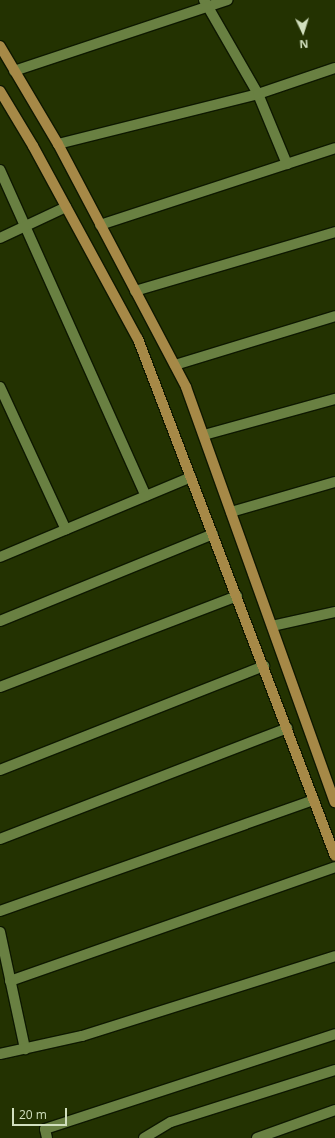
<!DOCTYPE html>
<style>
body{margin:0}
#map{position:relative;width:335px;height:1138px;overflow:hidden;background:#233201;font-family:"Open Sans",sans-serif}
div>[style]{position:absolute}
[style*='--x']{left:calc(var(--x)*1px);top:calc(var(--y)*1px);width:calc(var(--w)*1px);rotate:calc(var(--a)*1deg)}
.roads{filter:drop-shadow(1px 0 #0e1800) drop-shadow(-1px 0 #0e1800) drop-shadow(0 1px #0e1800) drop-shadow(0 -1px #0e1800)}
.service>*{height:10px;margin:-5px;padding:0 5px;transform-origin:5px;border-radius:5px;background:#698042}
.minor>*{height:10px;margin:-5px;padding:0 5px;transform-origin:5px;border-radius:5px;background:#698042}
.primary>*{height:10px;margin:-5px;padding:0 5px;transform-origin:5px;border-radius:5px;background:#a68947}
span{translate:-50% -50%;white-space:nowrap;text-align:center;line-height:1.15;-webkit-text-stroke:4px #233201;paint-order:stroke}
.north{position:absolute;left:283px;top:12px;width:40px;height:40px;-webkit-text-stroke:3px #233201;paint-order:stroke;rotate:176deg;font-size:11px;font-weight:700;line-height:16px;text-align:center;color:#d1dfbe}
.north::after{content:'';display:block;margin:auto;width:14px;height:18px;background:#d1dfbe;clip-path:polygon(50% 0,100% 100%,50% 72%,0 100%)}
.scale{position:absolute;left:12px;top:1108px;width:55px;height:18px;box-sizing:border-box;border:2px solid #d1dfbe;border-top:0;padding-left:5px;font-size:12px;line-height:14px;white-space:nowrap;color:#d1dfbe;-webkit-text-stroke:3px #233201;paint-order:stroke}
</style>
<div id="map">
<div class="roads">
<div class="service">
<i style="--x:144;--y:1138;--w:31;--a:-31"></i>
<i style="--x:171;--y:1122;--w:172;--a:-17.6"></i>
</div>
<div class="minor">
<i style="--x:204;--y:0;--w:108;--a:60.1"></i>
<i style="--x:258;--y:94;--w:76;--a:67.5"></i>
<i style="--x:14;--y:71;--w:225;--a:-18.4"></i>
<i style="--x:58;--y:144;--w:206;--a:-14"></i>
<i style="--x:258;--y:94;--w:81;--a:-18.7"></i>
<i style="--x:0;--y:170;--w:357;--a:65.9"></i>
<i style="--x:100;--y:225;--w:247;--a:-18.1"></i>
<i style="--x:0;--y:238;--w:73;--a:-25.2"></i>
<i style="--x:135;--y:291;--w:209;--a:-16.4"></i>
<i style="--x:175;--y:365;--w:167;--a:-17"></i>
<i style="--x:0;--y:387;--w:157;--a:65.2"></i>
<i style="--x:204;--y:435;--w:136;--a:-15.4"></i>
<i style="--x:231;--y:512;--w:108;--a:-16.1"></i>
<i style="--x:0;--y:557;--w:207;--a:-22.7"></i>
<i style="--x:0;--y:621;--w:230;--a:-22.2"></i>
<i style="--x:272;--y:626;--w:65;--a:-12.5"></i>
<i style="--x:0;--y:687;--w:254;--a:-21"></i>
<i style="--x:0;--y:770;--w:284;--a:-21.5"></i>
<i style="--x:0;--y:839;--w:308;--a:-21.1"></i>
<i style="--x:0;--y:911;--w:333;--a:-19.5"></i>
<i style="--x:0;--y:932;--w:120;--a:77.9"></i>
<i style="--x:10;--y:981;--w:344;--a:-19.3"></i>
<i style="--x:0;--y:1054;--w:84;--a:-12.4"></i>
<i style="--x:82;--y:1036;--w:265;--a:-17.5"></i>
<i style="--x:47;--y:1138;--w:9;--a:-103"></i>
<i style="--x:45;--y:1129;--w:305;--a:-18.1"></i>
<i style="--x:257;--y:1138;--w:83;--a:-19.7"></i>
</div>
<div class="primary">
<i style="--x:0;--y:46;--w:114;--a:59.4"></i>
<i style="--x:58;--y:144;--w:275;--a:62.2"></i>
<i style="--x:186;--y:387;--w:441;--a:70.3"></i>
<i style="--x:0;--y:91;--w:64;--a:59"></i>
<i style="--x:33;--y:146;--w:220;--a:61.5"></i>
<i style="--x:138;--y:339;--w:553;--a:69.14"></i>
</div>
</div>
<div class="north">N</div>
<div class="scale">20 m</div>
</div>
